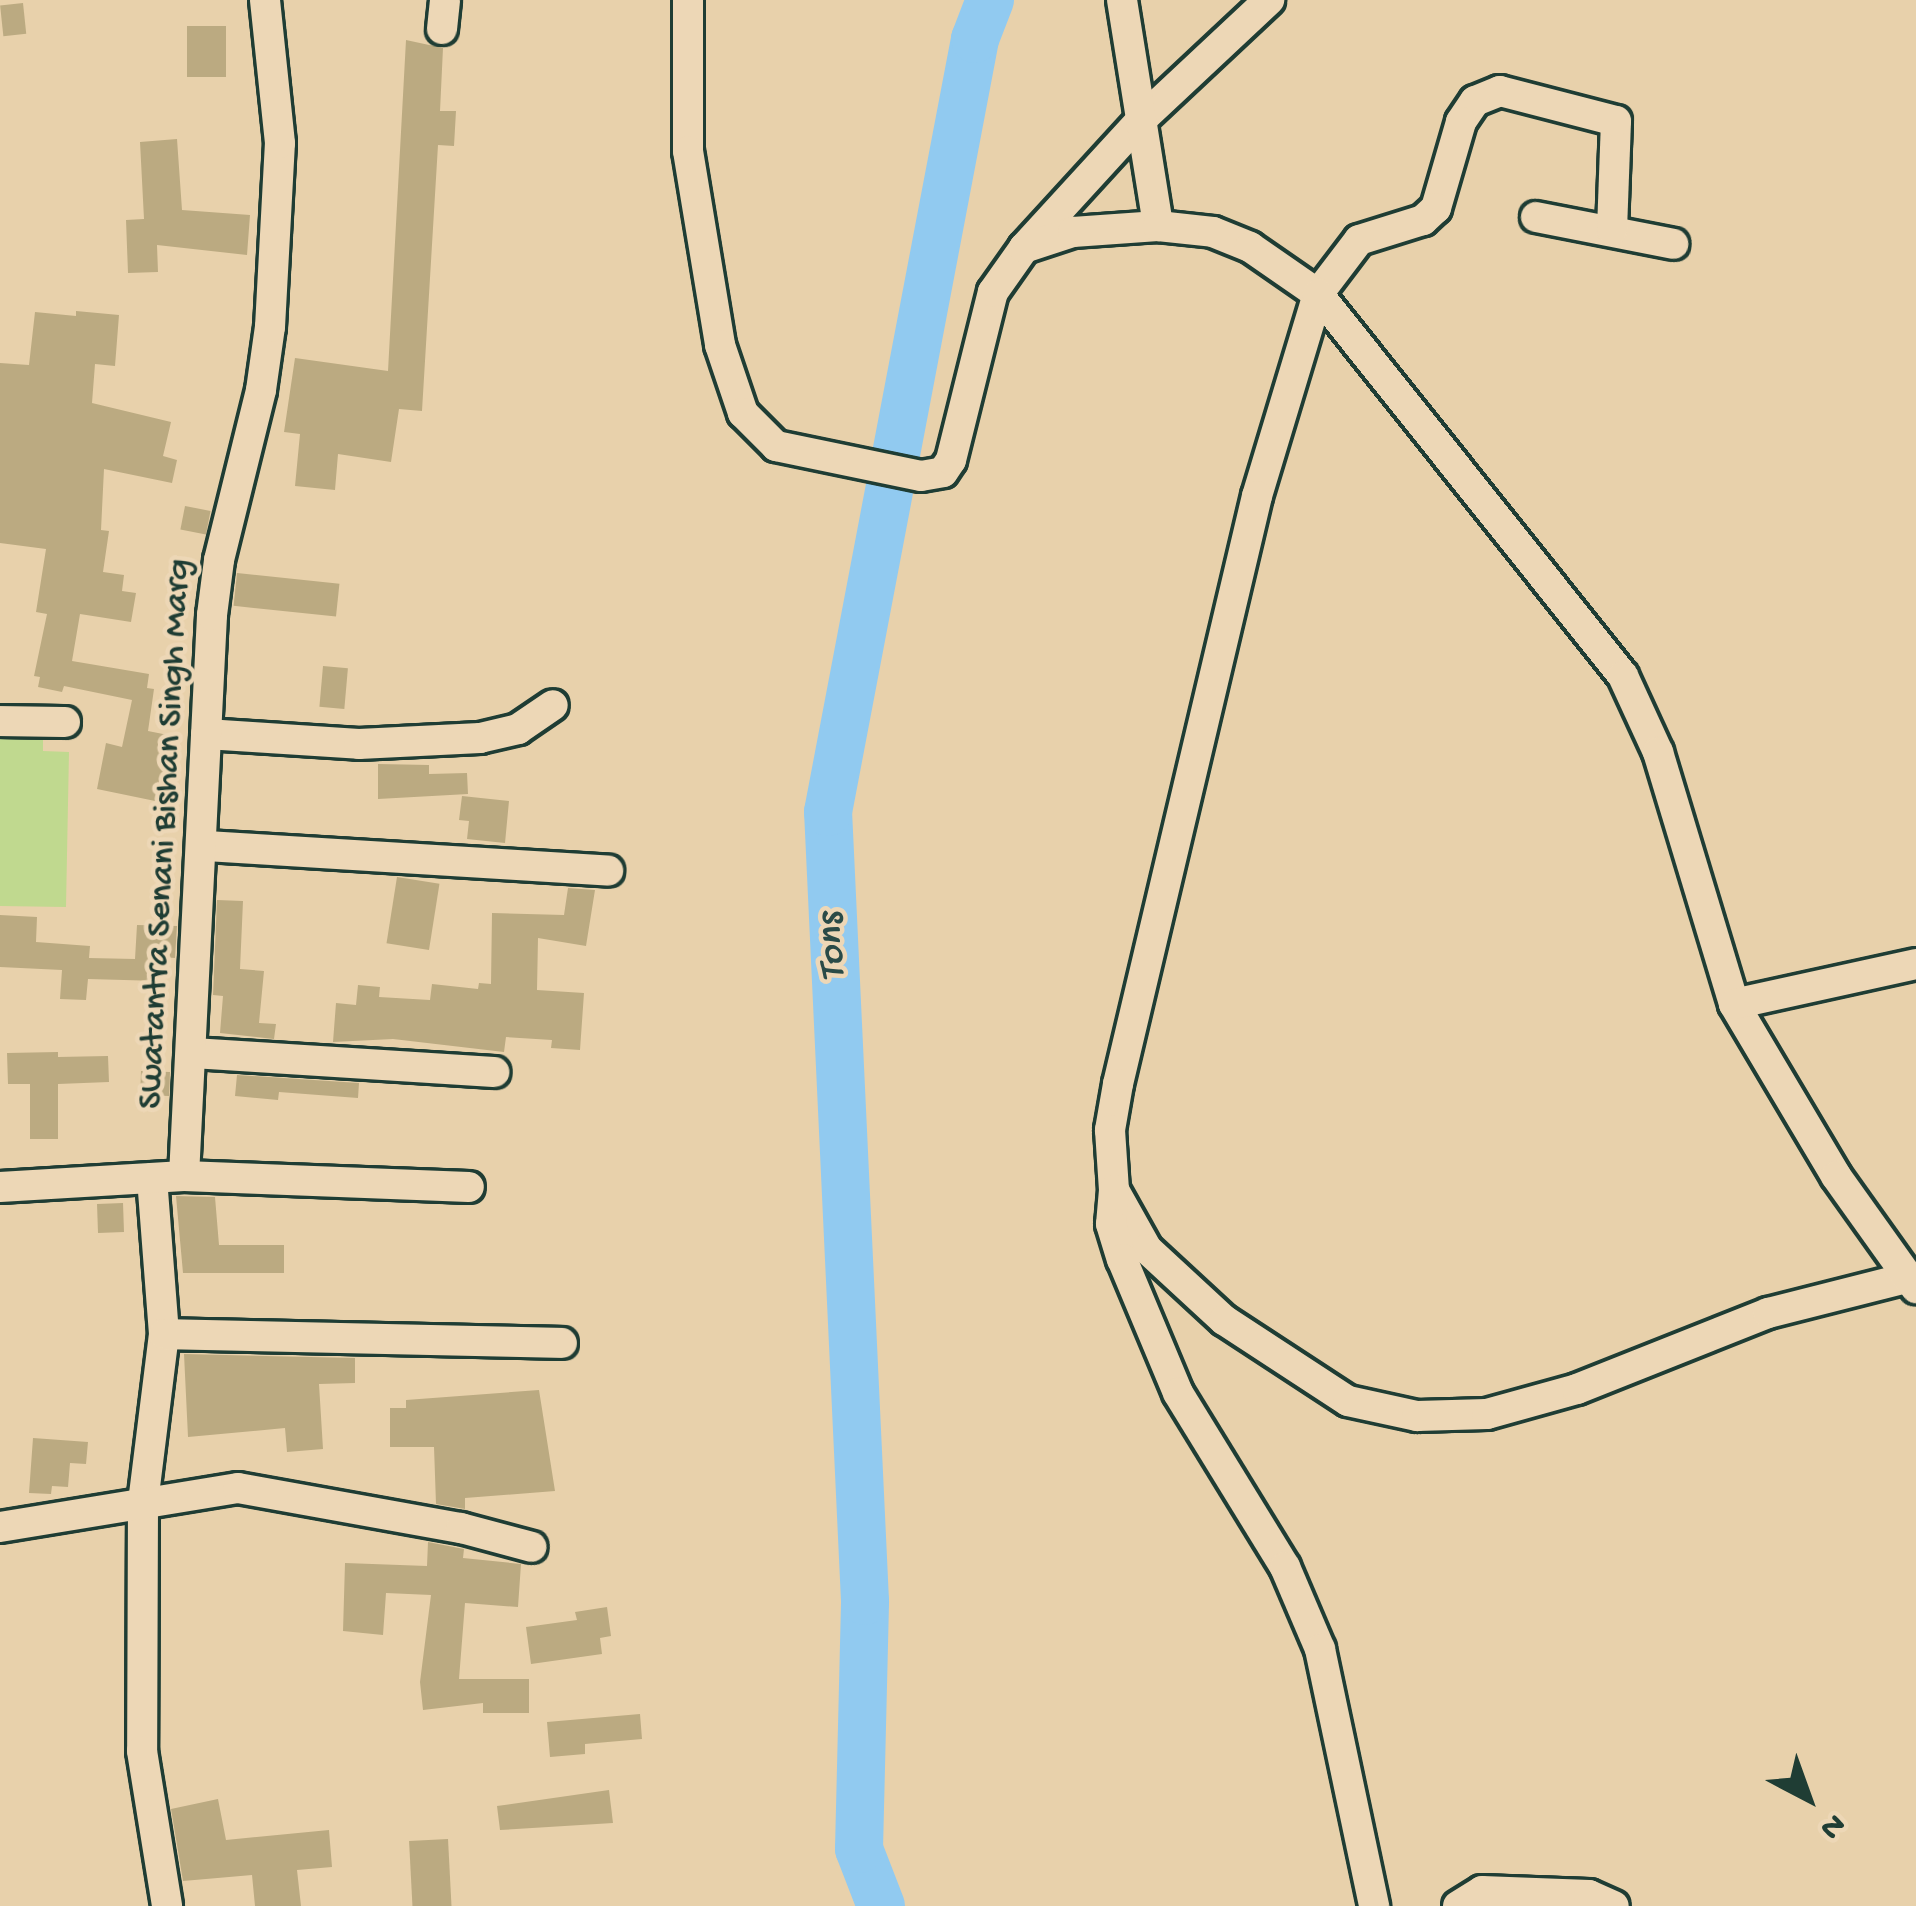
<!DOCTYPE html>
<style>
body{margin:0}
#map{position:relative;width:1916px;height:1906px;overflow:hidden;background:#e8d1ab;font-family:"Gochi Hand",sans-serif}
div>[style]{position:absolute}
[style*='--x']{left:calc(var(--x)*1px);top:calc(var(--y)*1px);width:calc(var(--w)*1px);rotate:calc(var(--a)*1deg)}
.green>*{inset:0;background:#c0d98f}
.river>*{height:48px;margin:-24px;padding:0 24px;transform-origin:24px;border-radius:24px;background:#91caf0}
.building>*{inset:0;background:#bbaa81;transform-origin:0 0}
.roads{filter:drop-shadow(3px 0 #1f3d34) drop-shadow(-3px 0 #1f3d34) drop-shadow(0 3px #1f3d34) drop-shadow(0 -3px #1f3d34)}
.minor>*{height:30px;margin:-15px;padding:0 15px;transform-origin:15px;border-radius:15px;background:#edd7b6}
span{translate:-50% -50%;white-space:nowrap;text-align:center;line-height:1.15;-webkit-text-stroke:9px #edd7b6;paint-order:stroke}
.street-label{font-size:36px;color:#1f3d34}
.water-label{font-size:39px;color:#2a4b47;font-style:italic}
.north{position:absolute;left:1748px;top:1738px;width:120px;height:120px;-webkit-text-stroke:9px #edd7b6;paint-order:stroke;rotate:139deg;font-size:33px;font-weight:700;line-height:48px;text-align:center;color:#1f3d34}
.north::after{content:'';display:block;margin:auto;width:42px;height:54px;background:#1f3d34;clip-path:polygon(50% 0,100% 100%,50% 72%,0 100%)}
</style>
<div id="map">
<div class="green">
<i style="clip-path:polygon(0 733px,43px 734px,43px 751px,69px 752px,66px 907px,0 906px)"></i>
</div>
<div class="river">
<i style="--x:881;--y:1906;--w:61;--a:-111.1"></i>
<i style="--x:859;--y:1849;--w:248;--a:-88.6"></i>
<i style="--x:865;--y:1601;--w:790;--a:-92.68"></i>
<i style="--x:828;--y:812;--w:787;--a:-79.23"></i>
<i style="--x:975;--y:39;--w:42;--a:-69"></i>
</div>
<div class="building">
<i style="left:23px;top:3px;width:31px;height:23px;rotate:84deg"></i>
<i style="left:187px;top:26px;width:39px;height:51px"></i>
<i style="clip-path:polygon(406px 40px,443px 48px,440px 111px,456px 111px,454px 146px,438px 145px,422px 411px,399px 409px,391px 462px,338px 454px,335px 490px,295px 486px,300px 434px,284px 432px,295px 358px,388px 371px)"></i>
<i style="clip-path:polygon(177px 139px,182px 210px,250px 215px,247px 255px,157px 245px,158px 272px,128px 273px,126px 220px,144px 219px,140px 142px)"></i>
<i style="clip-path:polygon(76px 311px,119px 315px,115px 366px,95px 364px,92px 403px,171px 422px,163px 456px,177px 460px,172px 483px,104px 469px,101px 530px,109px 531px,103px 572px,124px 575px,122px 591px,136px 593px,131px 622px,80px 614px,72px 661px,149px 674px,147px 688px,154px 689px,148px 731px,173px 736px,160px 802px,97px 789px,106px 743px,122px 747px,132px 700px,64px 686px,62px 692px,38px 687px,40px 677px,34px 676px,47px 614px,36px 612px,46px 549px,0 543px,0 363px,29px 365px,35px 312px,76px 316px)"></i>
<i style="left:185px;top:506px;width:26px;height:24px;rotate:11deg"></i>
<i style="left:237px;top:573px;width:103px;height:33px;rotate:6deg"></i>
<i style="left:323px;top:666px;width:25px;height:41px;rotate:5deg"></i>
<i style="clip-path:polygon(378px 764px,429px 765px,429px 774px,467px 773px,468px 794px,378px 799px)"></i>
<i style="clip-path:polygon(462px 796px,509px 801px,505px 843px,467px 839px,469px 821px,459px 820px)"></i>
<i style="left:397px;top:877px;width:43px;height:67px;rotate:9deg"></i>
<i style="clip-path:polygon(568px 888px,595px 890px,586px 946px,538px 938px,537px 990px,584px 993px,580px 1050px,551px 1048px,552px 1040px,506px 1037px,504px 1052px,393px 1039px,333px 1042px,336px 1003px,356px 1005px,358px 985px,380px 987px,379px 997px,430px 1000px,432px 984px,478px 989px,479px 983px,491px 984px,492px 913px,564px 915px)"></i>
<i style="clip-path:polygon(217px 900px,243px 901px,240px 969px,264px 971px,259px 1023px,276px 1024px,274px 1039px,220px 1033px,223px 996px,213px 995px)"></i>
<i style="clip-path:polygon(0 915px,37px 917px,36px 942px,90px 946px,89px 958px,135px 959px,137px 925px,177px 926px,175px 958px,161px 957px,160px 981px,88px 979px,86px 1000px,60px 999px,62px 970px,0 967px)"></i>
<i style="clip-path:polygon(58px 1052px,58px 1057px,108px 1056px,109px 1082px,58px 1084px,58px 1139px,30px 1139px,30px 1084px,8px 1084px,7px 1053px)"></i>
<i style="left:141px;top:1071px;width:29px;height:24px;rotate:2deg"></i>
<i style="clip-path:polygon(237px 1075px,359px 1083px,358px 1098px,279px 1092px,278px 1100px,235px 1096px)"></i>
<i style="clip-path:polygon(176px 1196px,215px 1197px,219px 1245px,284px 1245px,284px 1273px,183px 1273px)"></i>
<i style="left:123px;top:1203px;width:29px;height:26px;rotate:88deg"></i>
<i style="clip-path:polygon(184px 1354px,355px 1358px,355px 1383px,319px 1384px,323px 1449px,287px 1452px,285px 1428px,188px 1437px)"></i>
<i style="clip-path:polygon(539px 1390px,555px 1491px,465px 1498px,465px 1509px,436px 1504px,434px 1447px,390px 1447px,390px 1408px,406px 1408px,406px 1400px)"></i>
<i style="clip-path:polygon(33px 1438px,88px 1442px,86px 1464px,70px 1463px,68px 1487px,52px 1486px,51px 1494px,29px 1493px)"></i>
<i style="clip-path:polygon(428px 1542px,464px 1549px,463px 1558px,521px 1564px,518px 1607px,465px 1603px,459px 1679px,529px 1679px,529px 1713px,483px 1713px,483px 1703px,423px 1710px,420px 1682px,431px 1595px,386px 1593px,383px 1635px,343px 1631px,345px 1563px,427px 1566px)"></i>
<i style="clip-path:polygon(607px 1607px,611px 1636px,600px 1638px,602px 1654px,531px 1664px,526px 1627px,577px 1620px,575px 1612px)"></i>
<i style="clip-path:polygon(640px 1714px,642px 1739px,585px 1744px,585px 1754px,550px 1757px,547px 1722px)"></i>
<i style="clip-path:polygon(609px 1790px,613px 1823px,500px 1830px,497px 1806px)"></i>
<i style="clip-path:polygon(218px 1799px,226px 1840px,329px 1830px,332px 1867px,297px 1870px,301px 1906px,255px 1906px,252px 1875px,183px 1881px,171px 1809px)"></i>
<i style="left:448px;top:1839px;width:67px;height:39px;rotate:87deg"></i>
</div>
<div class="roads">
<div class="minor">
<i style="--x:688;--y:0;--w:151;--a:90"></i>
<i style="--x:688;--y:151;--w:197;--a:80.6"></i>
<i style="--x:720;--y:345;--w:72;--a:71.3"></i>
<i style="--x:743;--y:413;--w:47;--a:45"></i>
<i style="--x:776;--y:446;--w:148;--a:11.7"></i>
<i style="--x:921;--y:476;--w:22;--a:-10"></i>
<i style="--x:943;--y:472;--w:14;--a:-56"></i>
<i style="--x:951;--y:460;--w:173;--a:-76"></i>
<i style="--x:993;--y:292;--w:54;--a:-54.8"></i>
<i style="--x:1024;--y:248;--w:176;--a:-47.5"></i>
<i style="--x:1143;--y:118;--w:173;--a:-43.1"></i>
<i style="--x:1122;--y:0;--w:229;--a:80.9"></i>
<i style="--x:442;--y:29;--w:29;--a:-84"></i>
<i style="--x:1536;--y:217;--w:140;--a:11.1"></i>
<i style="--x:1612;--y:230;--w:109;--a:-87.9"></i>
<i style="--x:1616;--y:121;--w:120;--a:-165.5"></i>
<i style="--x:1500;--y:91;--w:27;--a:158"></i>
<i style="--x:1475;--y:101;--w:25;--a:124"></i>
<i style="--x:1461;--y:122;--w:90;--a:106.2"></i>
<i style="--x:1436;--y:208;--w:18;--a:137"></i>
<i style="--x:1423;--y:220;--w:67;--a:162.6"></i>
<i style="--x:1359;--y:240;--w:68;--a:127.2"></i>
<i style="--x:1318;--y:294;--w:211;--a:106.8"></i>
<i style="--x:1257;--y:496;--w:604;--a:103.3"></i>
<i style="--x:1118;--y:1084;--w:47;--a:99.9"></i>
<i style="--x:1110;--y:1130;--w:60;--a:86.2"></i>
<i style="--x:1114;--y:1190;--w:68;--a:60.8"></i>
<i style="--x:1147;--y:1249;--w:105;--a:42.7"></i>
<i style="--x:1224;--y:1320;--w:148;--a:33.2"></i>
<i style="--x:1348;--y:1401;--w:71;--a:12.3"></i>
<i style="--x:1417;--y:1416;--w:70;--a:-1.6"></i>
<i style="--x:1487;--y:1414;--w:93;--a:-15.5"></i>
<i style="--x:1577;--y:1389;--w:206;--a:-21.7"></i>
<i style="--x:1768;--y:1313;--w:142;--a:-14.2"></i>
<i style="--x:1024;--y:248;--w:52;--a:-18.1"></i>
<i style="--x:1073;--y:232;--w:85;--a:-4"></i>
<i style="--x:1158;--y:226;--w:55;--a:6.2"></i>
<i style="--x:1213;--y:232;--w:40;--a:22"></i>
<i style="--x:1250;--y:247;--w:83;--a:34.7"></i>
<i style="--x:1318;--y:294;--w:489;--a:51.4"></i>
<i style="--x:1623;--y:676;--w:84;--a:65.3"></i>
<i style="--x:1658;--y:752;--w:263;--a:73.2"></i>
<i style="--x:1734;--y:1004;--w:200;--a:59.3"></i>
<i style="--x:1836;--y:1176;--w:138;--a:54.5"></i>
<i style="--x:0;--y:721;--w:65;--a:0.9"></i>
<i style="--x:206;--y:734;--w:153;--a:3.7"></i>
<i style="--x:359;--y:744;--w:121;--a:-2.8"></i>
<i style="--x:480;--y:738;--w:39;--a:-13"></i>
<i style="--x:518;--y:729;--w:42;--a:-34.4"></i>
<i style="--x:205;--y:846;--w:404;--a:3.5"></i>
<i style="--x:1734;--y:1004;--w:186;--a:-12.4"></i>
<i style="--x:192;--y:1053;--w:303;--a:3.6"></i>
<i style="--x:184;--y:1176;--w:562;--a:-87.14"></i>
<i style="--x:212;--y:615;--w:55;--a:-82.7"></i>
<i style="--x:219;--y:560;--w:175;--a:-76.1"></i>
<i style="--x:261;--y:390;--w:64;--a:-81.9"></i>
<i style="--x:270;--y:327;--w:184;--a:-86.9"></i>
<i style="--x:280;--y:143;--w:144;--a:-96"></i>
<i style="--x:152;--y:1178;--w:156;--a:85.6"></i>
<i style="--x:164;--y:1334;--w:170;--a:97.1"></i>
<i style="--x:143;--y:1503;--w:248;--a:90.2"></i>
<i style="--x:142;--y:1751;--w:157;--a:80.8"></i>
<i style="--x:0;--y:1187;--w:184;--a:-3.4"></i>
<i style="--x:184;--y:1176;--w:285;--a:2.2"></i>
<i style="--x:1114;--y:1190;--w:34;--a:95"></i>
<i style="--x:1111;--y:1224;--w:37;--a:73"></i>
<i style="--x:1122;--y:1259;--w:145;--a:67.3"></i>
<i style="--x:1178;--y:1393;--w:204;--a:58.4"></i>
<i style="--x:1285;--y:1567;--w:89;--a:66.9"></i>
<i style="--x:1320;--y:1649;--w:263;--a:78.1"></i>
<i style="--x:164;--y:1334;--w:398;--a:1.3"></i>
<i style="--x:0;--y:1527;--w:241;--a:-9.3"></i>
<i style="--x:238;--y:1488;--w:227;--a:10.2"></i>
<i style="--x:461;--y:1528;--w:73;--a:15"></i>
<i style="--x:1458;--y:1906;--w:28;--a:-32"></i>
<i style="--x:1482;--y:1891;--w:107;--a:2.1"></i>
<i style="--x:1589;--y:1895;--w:27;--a:24"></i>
</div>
</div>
<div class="street-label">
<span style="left:166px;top:834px;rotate:-87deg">Swatantra Senani Bishan Singh Marg</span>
</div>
<div class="water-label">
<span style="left:834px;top:947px;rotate:-93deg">Tons</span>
</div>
<div class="north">N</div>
</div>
